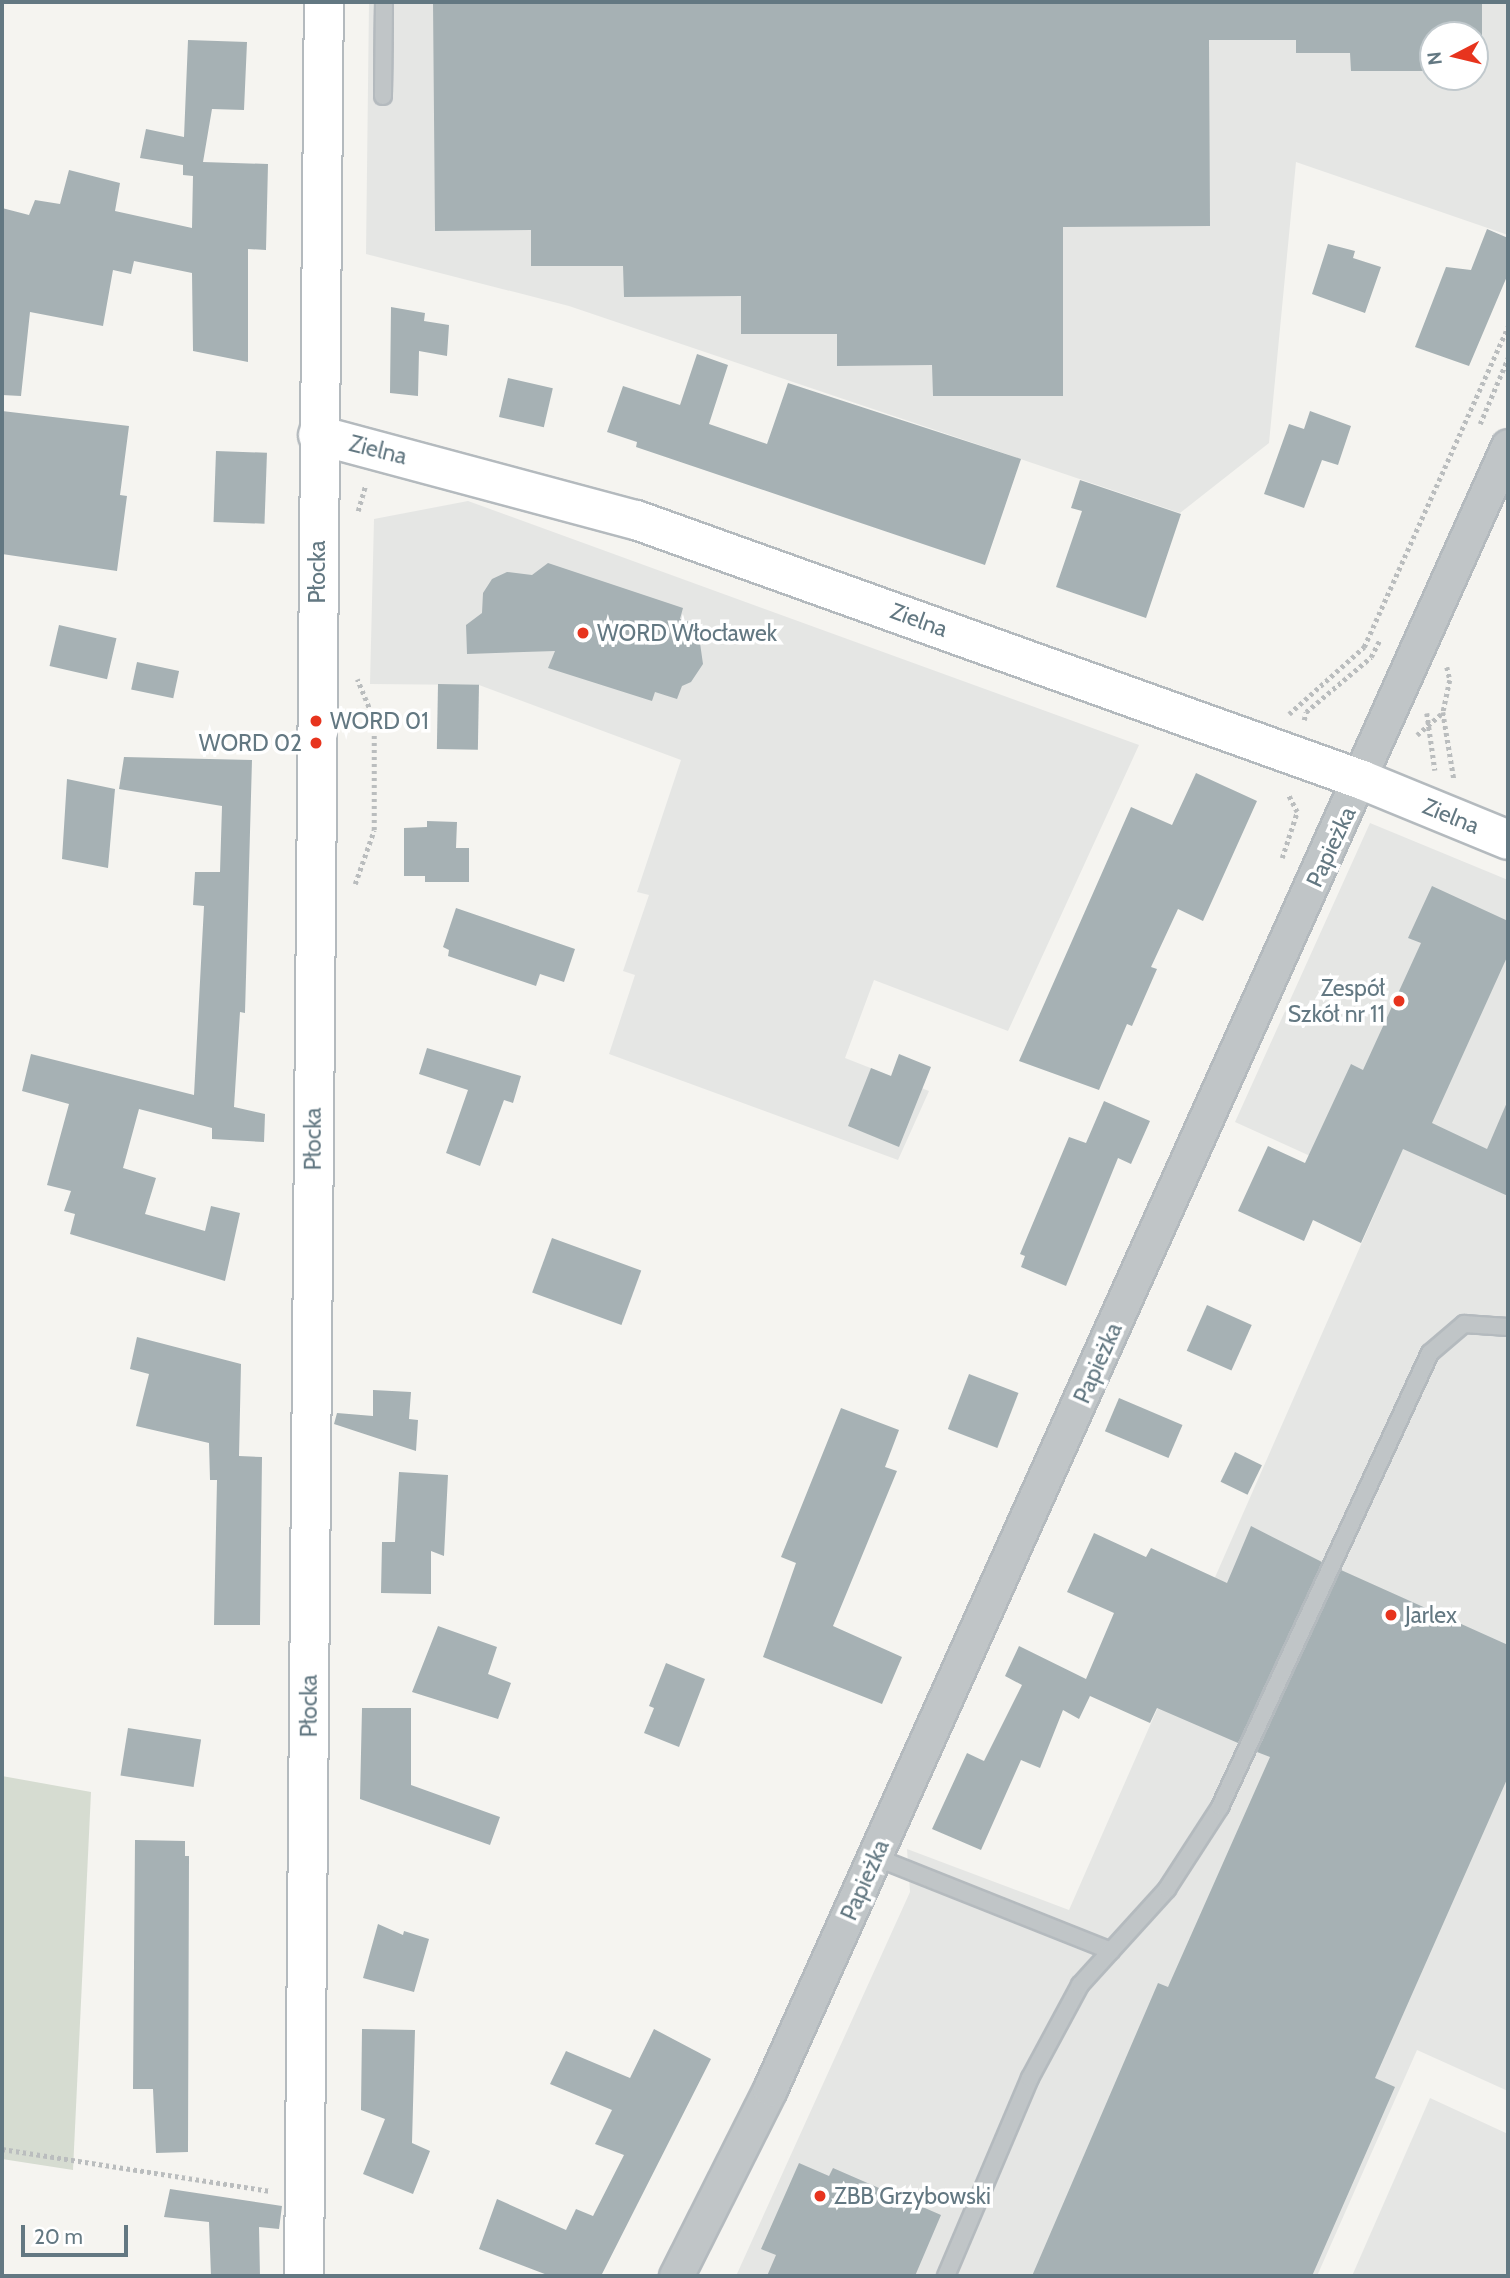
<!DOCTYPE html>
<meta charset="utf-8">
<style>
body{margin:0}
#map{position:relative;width:1510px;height:2278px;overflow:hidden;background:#f5f4f0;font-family:Cabin,sans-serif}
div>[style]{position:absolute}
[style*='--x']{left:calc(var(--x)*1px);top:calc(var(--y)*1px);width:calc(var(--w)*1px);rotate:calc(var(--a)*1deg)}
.built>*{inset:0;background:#e5e6e4}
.green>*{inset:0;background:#d6dcd1}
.building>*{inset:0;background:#a6b1b4;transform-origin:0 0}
.path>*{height:4.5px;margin-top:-2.25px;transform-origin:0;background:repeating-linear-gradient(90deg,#babdbe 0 3.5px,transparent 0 7px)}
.roads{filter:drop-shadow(2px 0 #b4babe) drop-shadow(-2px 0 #b4babe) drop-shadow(0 2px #b4babe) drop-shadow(0 -2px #b4babe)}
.lane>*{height:16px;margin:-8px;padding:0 8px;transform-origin:8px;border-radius:8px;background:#c0c5c7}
.street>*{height:33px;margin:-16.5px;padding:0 16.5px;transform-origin:16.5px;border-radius:16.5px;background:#c0c5c7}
.secondary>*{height:38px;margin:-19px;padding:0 19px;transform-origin:19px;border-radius:19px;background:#fff}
.dots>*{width:19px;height:19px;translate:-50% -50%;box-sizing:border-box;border:4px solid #fff;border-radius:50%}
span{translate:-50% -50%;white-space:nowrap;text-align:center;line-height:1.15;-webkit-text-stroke:7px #fff;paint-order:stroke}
.street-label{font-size:23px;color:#637882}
.poi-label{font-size:23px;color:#637882}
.left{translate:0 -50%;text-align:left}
.right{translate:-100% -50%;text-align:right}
.frame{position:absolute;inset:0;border:4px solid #637882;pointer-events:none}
.north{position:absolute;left:1419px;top:21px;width:70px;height:70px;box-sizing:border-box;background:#fff;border:2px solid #c1c9cd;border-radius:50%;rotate:263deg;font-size:19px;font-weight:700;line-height:28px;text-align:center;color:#637882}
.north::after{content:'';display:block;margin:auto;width:24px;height:32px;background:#e7341e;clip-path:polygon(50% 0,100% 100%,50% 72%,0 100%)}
.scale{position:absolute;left:21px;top:2225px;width:107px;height:32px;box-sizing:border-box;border:4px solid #637882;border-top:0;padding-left:9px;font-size:21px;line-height:24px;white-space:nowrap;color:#637882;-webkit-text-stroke:5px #fff;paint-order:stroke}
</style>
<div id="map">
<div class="built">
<i style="clip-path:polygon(evenodd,369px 2px,1508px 2px,1508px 235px,1296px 162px,1269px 443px,1180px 513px,569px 306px,366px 254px,369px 2px,1433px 35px,1475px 35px,1475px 77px,1433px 77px,1433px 35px)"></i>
<i style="clip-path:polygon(468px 501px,1139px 745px,1008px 1031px,874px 980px,845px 1058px,929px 1091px,898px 1160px,609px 1054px,635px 975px,623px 971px,649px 895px,637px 892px,681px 760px,479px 685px,370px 684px,374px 519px)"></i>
<i style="clip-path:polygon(1370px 823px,1508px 880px,1508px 2091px,1417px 2050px,1317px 2276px,736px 2276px,910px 1892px,907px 1849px,1069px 1910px,1385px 1190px,1235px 1122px)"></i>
<i style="clip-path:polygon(1430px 2098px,1508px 2134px,1508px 2276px,1352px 2276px)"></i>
</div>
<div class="green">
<i style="clip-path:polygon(2px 1776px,91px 1792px,73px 2170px,2px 2159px)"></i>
</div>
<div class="building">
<i style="clip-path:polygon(433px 2px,1482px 2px,1482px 71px,1475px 71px,1475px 35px,1433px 35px,1433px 71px,1351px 71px,1350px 53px,1296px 53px,1296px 40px,1209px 40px,1210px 226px,1063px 227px,1063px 396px,933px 396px,932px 365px,837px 366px,837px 334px,741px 334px,741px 296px,624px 297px,623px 266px,531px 266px,531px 230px,435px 231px)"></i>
<i style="clip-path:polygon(188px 40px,247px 42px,244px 110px,212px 109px,203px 162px,268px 164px,266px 250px,248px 249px,248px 362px,193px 351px,192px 273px,134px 261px,131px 274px,113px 270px,103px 326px,30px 312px,21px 396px,2px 395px,2px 208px,29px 215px,35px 200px,60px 204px,69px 170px,120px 183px,115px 211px,192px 228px,193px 176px,183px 175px,183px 165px,140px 158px,146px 129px,184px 137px)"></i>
<i style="clip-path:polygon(1487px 229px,1508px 238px,1508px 274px,1469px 366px,1415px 347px,1446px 267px,1471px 270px)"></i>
<i style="clip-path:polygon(1328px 244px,1355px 251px,1353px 258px,1381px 267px,1365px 313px,1312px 294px)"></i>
<i style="clip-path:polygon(391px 307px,425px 313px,424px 321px,449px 325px,447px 356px,419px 351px,418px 396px,390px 393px)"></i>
<i style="clip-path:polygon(697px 354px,728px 365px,709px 424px,767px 444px,788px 383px,1021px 459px,985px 565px,636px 447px,637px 442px,607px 432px,623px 386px,680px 405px)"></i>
<i style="left:508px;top:378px;width:46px;height:40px;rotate:13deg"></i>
<i style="clip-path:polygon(2px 411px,129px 426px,120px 495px,127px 496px,117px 571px,2px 554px)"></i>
<i style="clip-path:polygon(1310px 411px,1351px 426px,1338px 465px,1322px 460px,1304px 508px,1264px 494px,1289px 424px,1304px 429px)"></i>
<i style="left:216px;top:451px;width:51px;height:71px;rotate:2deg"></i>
<i style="clip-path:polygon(1080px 480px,1181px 514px,1146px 618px,1056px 587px,1082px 511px,1071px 508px)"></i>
<i style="clip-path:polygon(548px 563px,683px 608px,680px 619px,702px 626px,699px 636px,703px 664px,691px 682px,682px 686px,677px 699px,655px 692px,652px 701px,548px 668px,555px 651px,467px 654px,466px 625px,482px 613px,483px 593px,492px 579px,507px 572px,532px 575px)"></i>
<i style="left:59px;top:625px;width:59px;height:42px;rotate:13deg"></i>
<i style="left:137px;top:662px;width:43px;height:28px;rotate:12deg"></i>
<i style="left:438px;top:684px;width:41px;height:65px;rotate:1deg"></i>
<i style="clip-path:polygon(124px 757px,252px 760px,245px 1013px,240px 1012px,234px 1107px,265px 1114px,264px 1142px,212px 1139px,212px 1128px,139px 1109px,123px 1168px,156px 1178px,145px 1214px,205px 1231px,211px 1206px,240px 1213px,225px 1281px,70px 1234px,75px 1214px,64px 1211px,71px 1191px,47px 1185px,69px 1104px,22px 1091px,31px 1054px,194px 1095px,204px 906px,193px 905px,195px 872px,220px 872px,222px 806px,119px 789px)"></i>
<i style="clip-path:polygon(1196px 773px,1257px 801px,1203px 921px,1178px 909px,1151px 967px,1157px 969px,1132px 1026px,1127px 1024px,1099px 1090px,1019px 1061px,1131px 807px,1172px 825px)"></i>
<i style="clip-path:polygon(67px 779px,115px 789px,108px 868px,62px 859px)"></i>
<i style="clip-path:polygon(427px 821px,457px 822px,456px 848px,469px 848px,469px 882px,425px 882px,425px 876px,404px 876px,404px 828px,427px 827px)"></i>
<i style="clip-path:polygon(1432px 886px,1508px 921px,1508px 955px,1432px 1123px,1487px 1149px,1508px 1100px,1508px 1196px,1403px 1149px,1361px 1243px,1313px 1220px,1304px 1241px,1238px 1211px,1268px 1146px,1305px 1163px,1351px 1064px,1363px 1070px,1421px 943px,1408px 938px)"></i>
<i style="clip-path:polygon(456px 908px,575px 949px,564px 982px,540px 974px,536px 986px,448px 956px,449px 950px,443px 947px)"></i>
<i style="clip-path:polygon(427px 1048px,521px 1076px,513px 1103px,504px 1100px,480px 1166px,446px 1153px,468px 1090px,419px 1074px)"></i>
<i style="clip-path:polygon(899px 1054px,931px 1067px,899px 1147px,848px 1126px,871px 1068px,891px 1076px)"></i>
<i style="clip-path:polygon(1104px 1101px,1150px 1121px,1131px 1164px,1118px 1158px,1066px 1286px,1021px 1267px,1025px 1256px,1020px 1254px,1069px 1137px,1086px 1143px)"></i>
<i style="left:552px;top:1238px;width:95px;height:58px;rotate:20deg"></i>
<i style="left:1207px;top:1305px;width:49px;height:50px;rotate:24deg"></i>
<i style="clip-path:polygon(137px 1337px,241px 1364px,239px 1456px,262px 1457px,260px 1625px,214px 1625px,217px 1480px,210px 1480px,209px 1443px,136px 1426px,149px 1374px,130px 1369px)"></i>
<i style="left:969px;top:1374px;width:53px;height:59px;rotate:21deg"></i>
<i style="clip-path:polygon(373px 1390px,411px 1392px,409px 1419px,418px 1420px,416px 1451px,334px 1424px,337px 1413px,373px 1416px)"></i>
<i style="left:1119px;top:1398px;width:69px;height:36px;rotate:23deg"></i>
<i style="clip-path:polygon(841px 1408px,899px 1430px,885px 1467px,897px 1471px,833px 1626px,902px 1657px,882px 1704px,763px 1657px,796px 1563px,781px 1557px)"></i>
<i style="left:1235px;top:1452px;width:30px;height:33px;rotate:26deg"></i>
<i style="clip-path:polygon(399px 1472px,448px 1475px,444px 1556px,431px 1551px,431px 1594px,381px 1593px,382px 1542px,395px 1542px)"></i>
<i style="clip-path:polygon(1251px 1526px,1322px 1562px,1238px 1743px,1157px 1708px,1150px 1723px,1090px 1696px,1079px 1719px,1063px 1710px,1040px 1768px,1021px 1760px,981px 1850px,932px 1829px,967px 1753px,984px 1761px,1022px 1685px,1005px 1676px,1019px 1646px,1086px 1679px,1114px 1613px,1067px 1592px,1094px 1533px,1146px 1557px,1151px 1548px,1227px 1583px)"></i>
<i style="clip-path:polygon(1341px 1570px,1508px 1645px,1508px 1777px,1375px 2078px,1395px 2087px,1312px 2276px,1032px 2276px,1158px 1983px,1168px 1987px,1270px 1757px,1257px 1752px)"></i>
<i style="clip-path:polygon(438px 1626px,497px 1647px,488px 1674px,511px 1683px,498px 1719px,412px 1692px)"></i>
<i style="clip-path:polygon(666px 1663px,705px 1679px,679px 1747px,644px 1733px,654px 1708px,649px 1706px)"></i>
<i style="clip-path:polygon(362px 1708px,411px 1708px,411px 1785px,500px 1817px,490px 1845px,360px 1799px)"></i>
<i style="left:128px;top:1728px;width:74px;height:48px;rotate:9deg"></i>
<i style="clip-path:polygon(135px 1840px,185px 1841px,185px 1856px,189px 1856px,188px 2152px,156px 2153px,153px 2089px,133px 2089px)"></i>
<i style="clip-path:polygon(378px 1924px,403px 1935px,404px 1931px,429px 1939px,414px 1992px,363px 1978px)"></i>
<i style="clip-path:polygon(362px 2029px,415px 2030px,412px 2143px,430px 2151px,413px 2194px,363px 2174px,385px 2119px,361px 2110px)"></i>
<i style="clip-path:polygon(654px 2029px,711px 2059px,601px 2276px,550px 2276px,479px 2249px,497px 2199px,566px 2230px,576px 2209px,593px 2216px,624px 2155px,595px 2144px,612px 2110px,550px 2084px,566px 2051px,630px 2078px)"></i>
<i style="clip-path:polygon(799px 2163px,829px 2176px,833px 2168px,941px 2215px,915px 2276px,767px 2276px,776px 2255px,761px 2249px)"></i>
<i style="clip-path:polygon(170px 2189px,282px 2206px,279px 2229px,259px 2227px,260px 2276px,211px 2276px,209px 2222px,164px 2217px)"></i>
</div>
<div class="path">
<i style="--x:1480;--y:424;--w:72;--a:-67"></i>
<i style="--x:358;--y:511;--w:26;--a:-74"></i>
<i style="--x:1447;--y:667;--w:13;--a:77"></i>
<i style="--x:1450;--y:680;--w:33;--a:102"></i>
<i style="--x:1443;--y:712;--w:68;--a:80.7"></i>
<i style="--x:1427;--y:713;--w:58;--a:82"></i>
<i style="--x:1289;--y:714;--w:101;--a:-41.8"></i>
<i style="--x:1364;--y:647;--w:351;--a:-65.8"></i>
<i style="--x:1304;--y:720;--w:8;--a:-76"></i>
<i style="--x:1306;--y:712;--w:85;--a:-40.2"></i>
<i style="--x:1371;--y:657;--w:20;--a:-63"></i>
<i style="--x:1417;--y:735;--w:35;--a:-41"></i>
<i style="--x:1282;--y:858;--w:48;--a:-71.9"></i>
<i style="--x:1297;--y:812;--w:20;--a:-117"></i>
<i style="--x:355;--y:884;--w:57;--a:-70.6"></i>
<i style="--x:374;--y:830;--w:110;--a:-90"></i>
<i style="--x:374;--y:720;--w:44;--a:-112.5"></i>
<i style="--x:2;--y:2149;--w:270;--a:8.9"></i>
</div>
<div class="roads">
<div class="lane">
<i style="--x:383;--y:96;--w:94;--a:-89.4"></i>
<i style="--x:875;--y:1857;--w:254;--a:21.7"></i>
<i style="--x:946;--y:2276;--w:215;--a:-67"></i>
<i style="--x:1030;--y:2078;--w:106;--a:-61.7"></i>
<i style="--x:1080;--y:1985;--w:130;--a:-47.8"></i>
<i style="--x:1167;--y:1889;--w:98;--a:-57.1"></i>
<i style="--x:1220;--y:1807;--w:500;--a:-65.18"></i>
<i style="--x:1430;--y:1353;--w:45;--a:-40.5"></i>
<i style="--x:1464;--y:1324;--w:44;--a:3.9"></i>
</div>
<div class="street">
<i style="--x:676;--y:2276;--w:209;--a:-63.3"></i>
<i style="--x:770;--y:2089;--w:1801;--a:-65.81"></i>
</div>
<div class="secondary">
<i style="--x:318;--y:435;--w:329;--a:15"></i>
<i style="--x:636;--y:520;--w:771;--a:19.7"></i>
<i style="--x:1362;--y:780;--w:158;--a:22.3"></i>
<i style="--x:304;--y:2276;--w:2274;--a:-89.5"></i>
</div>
</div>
<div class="dots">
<i style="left:583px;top:633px;background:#e7341e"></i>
<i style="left:316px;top:721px;background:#e7341e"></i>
<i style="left:316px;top:743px;background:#e7341e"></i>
<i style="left:1399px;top:1001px;background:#e7341e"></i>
<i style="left:1391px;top:1615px;background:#e7341e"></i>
<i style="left:820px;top:2196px;background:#e7341e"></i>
</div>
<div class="street-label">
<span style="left:378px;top:450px;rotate:14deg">Zielna</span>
<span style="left:317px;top:572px;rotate:-90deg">Płocka</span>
<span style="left:919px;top:620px;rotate:20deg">Zielna</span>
<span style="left:1451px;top:816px;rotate:22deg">Zielna</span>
<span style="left:1331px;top:847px;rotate:-65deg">Papieżka</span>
<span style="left:313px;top:1139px;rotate:-90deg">Płocka</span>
<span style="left:1098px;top:1363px;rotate:-66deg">Papieżka</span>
<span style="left:309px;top:1706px;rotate:-90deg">Płocka</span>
<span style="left:865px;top:1880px;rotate:-66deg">Papieżka</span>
</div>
<div class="poi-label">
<span class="left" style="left:597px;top:633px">WORD Włocławek</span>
<span class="left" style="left:330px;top:721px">WORD 01</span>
<span class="right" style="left:302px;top:743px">WORD 02</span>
<span class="right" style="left:1385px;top:1001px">Zespół<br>Szkół nr 11</span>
<span class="left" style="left:1405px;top:1615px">Jarlex</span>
<span class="left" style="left:834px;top:2196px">ZBB Grzybowski</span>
</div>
<div class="frame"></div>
<div class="north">N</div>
<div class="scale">20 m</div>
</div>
